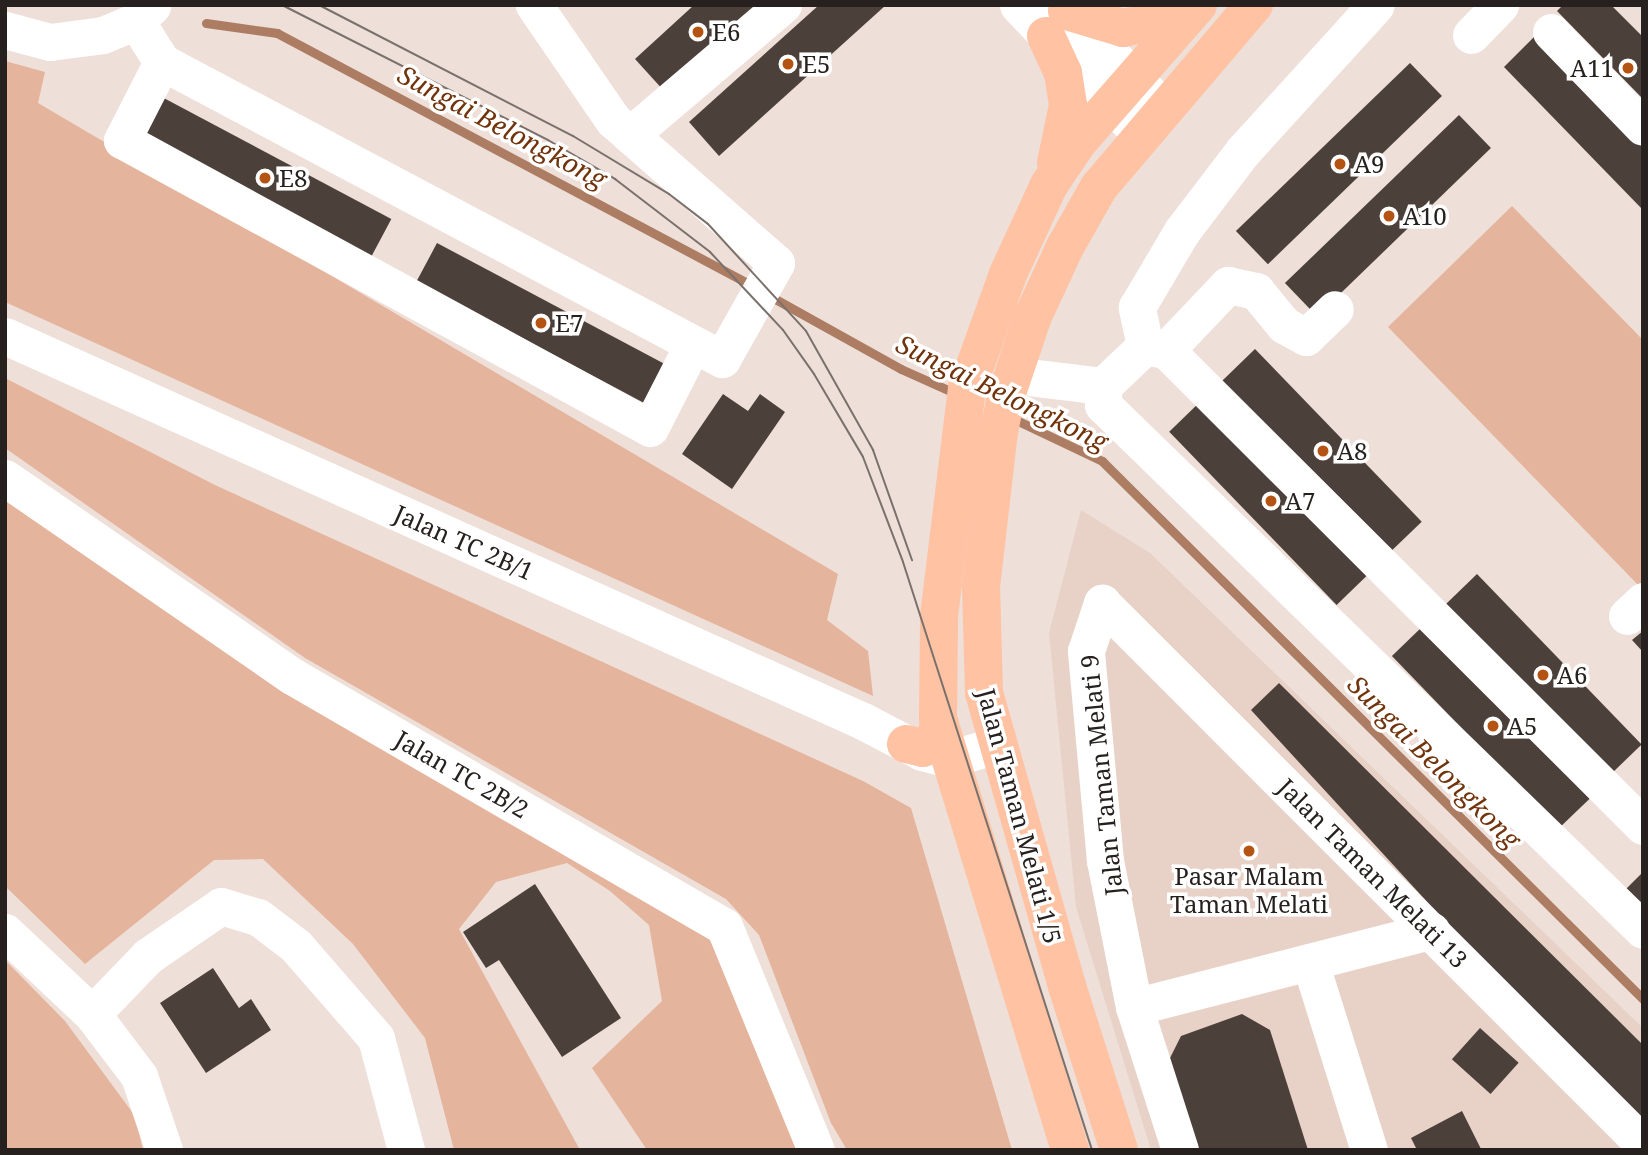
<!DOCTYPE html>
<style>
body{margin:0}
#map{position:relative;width:1648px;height:1155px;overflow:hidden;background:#eedfd8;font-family:"Noto Serif",serif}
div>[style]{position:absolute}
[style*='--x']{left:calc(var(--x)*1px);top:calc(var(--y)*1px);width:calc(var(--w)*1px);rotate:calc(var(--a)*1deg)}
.built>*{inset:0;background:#e8d2c8}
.green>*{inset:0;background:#e5b49c}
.stream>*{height:9px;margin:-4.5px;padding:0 4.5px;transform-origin:4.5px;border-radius:4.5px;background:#ac7c63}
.building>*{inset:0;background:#4c403b;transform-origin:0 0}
.minor>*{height:37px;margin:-18.5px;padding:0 18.5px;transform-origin:18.5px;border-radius:18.5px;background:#fff}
.major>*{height:38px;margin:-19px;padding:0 19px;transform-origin:19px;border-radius:19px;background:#ffc2a2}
.tram>*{height:2px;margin:-1px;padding:0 1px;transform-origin:1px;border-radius:1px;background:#7a716c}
.dots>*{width:19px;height:19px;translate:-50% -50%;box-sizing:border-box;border:4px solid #fff;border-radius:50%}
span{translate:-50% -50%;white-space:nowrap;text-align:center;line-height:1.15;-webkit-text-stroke:7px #fff;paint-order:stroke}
.poi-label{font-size:24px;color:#26211e}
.left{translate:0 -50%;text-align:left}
.right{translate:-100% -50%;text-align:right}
.street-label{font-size:24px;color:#26211e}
.water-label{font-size:26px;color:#71330b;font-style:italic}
.frame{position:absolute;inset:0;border:7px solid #26211e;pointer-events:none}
</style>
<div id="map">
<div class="built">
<i style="clip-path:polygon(1081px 510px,1150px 553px,1643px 1028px,1643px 1150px,1151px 1150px,1076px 907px,1049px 633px)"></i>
</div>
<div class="green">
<i style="clip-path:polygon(5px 61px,45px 72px,38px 103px,838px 574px,827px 620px,868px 651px,873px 696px,5px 302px)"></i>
<i style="clip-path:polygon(1512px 206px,1643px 340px,1642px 589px,1388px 327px)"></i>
<i style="clip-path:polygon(5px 378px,215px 485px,863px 781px,911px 808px,1012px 1150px,847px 1150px,831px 1123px,759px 935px,726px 899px,305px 658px,5px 448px)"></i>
<i style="clip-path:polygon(5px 491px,740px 950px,820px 1150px,647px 1150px,592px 1068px,662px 1001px,649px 925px,610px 891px,567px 863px,496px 882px,459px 929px,580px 1150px,454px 1150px,425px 1038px,353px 944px,263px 859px,214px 860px,85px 964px,5px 886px)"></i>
<i style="clip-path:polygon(5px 960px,65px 1021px,135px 1116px,143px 1150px,5px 1150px)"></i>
</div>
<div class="stream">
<i style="--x:206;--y:23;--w:72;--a:8"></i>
<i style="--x:277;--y:33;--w:539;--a:27.99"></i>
<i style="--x:768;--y:295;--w:152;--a:29.1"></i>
<i style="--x:901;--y:369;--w:61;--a:24.1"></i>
<i style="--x:1012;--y:418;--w:100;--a:25.5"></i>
<i style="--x:1102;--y:461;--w:763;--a:44.84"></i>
</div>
<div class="building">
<i style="clip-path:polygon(694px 5px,761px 5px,665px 92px,635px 59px)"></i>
<i style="clip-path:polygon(819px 5px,886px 5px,719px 156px,689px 122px)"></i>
<i style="clip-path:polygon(1563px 5px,1611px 5px,1643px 37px,1643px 99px,1557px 11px)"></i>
<i style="clip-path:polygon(1537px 34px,1643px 144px,1643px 210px,1504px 67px)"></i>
<i style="left:1410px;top:63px;width:46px;height:242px;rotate:46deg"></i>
<i style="left:160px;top:96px;width:262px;height:45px;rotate:28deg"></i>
<i style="left:1459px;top:115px;width:46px;height:242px;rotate:46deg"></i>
<i style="left:437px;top:243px;width:259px;height:44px;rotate:28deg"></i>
<i style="left:1255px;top:349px;width:240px;height:47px;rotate:46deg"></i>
<i style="clip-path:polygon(723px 394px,748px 411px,760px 394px,785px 412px,732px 489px,682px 454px)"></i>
<i style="left:1203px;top:399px;width:241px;height:47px;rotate:46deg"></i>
<i style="left:1477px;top:574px;width:237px;height:46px;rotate:46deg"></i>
<i style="left:1425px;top:624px;width:240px;height:46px;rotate:46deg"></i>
<i style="clip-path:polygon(1643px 631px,1643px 652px,1632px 640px)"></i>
<i style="clip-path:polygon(1279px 683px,1643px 1045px,1643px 1137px,1251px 710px)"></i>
<i style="clip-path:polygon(1643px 872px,1643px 908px,1625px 890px)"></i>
<i style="clip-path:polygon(535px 884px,621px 1018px,562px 1057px,499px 960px,486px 968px,463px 932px)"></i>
<i style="clip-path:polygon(213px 968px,239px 1008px,251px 999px,271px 1030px,206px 1073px,160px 1003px)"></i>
<i style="clip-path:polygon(1242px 1014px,1270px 1030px,1308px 1150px,1196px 1150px,1167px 1064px,1181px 1036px)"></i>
<i style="left:1480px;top:1028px;width:52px;height:42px;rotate:42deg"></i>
<i style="clip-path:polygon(1462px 1111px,1481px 1149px,1417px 1150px,1411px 1138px)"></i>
</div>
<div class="minor">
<i style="--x:1018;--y:5;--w:179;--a:46.6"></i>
<i style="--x:1062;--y:5;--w:145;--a:45.3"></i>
<i style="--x:136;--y:21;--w:49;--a:57.6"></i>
<i style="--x:162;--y:62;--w:634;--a:27.94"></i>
<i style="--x:722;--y:359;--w:110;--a:-60.6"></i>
<i style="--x:776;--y:263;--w:217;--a:-138.7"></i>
<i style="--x:613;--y:120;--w:140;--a:-124.5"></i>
<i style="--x:5;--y:30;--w:47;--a:14.9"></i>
<i style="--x:50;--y:42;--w:53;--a:-7.5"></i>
<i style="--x:103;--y:35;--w:36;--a:-23"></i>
<i style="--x:136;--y:21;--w:22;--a:-43"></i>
<i style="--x:1551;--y:32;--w:132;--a:45.9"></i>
<i style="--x:1471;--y:35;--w:42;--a:-46"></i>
<i style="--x:162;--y:62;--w:88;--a:117.1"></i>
<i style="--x:122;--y:140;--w:601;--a:28.61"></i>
<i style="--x:650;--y:428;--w:94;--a:-62.9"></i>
<i style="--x:630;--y:135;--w:201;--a:-40.4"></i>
<i style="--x:5;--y:336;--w:940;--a:24.17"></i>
<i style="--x:863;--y:721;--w:67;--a:27.7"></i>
<i style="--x:922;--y:752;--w:28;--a:15"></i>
<i style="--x:949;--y:759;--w:50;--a:-16.3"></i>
<i style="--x:1145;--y:346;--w:40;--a:-102"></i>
<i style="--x:1137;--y:307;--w:88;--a:-59.4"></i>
<i style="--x:1182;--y:231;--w:101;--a:-52.7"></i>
<i style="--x:1243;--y:151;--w:197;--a:-47.7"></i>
<i style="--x:1166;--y:350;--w:674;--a:44.94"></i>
<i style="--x:1012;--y:375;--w:92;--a:6.9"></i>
<i style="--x:1103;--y:386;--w:58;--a:-43.6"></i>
<i style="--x:1145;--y:346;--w:21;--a:11"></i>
<i style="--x:1166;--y:350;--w:90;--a:-46.4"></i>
<i style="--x:1228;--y:285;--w:29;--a:12"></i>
<i style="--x:1256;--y:291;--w:44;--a:50.5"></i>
<i style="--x:1284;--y:325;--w:25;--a:29"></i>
<i style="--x:1306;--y:337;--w:40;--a:-44"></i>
<i style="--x:1103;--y:386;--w:19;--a:90"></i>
<i style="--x:1103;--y:405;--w:753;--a:44.19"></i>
<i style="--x:5;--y:478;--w:349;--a:34.6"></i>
<i style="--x:292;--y:676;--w:499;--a:30.1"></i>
<i style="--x:724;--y:926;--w:242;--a:67.7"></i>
<i style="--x:1627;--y:616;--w:22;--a:-43"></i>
<i style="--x:5;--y:932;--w:120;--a:43.3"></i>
<i style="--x:92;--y:1014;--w:78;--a:52.8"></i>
<i style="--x:139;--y:1076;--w:78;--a:71.3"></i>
<i style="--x:1310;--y:962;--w:197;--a:72.6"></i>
<i style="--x:1134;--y:1007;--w:307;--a:-14.4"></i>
<i style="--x:92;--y:1014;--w:81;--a:-46"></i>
<i style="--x:148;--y:956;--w:88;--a:-34.4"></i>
<i style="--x:221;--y:906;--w:39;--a:17"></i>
<i style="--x:258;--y:917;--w:48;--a:37.3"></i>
<i style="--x:296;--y:946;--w:122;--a:49"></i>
<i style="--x:376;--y:1038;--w:116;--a:75"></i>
<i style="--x:1180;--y:1150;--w:150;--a:-107.8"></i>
<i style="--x:1134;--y:1007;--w:149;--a:-101.2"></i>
<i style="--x:1105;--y:861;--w:211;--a:-95.2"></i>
<i style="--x:1086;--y:651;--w:51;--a:-71.6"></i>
<i style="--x:1102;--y:603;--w:765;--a:45"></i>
</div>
<div class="major">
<i style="--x:1067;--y:11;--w:59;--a:16.9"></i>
<i style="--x:1123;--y:28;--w:29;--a:-12"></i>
<i style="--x:1151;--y:22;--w:41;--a:-24.7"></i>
<i style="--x:1046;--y:36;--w:41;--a:65.3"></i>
<i style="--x:1063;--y:73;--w:32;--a:81"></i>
<i style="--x:1068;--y:105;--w:59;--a:101.7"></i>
<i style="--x:906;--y:744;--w:17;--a:13"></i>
<i style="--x:923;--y:748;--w:10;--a:-24"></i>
<i style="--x:932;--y:744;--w:21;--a:-67"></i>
<i style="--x:1070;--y:1150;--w:451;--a:-107"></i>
<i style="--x:938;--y:719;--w:103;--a:-89.4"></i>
<i style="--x:939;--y:616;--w:230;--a:-83"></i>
<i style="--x:967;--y:388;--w:121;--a:-70.2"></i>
<i style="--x:1008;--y:274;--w:98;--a:-65.3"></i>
<i style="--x:1049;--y:185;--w:52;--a:-56"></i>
<i style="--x:1078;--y:142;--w:182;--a:-48.8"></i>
<i style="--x:1119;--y:1150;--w:172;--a:-107.6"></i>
<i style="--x:1067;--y:986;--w:305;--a:-105.8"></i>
<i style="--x:984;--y:693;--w:106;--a:-91.6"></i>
<i style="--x:981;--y:587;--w:156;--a:-83.4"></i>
<i style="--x:999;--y:432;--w:37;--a:-79"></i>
<i style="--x:1006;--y:396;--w:84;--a:-71.4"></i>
<i style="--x:1033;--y:316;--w:76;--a:-65.1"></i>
<i style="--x:1065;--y:247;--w:69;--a:-60.5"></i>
<i style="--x:1099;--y:187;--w:239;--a:-49.6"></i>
</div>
<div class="tram">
<i style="--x:282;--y:5;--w:298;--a:26.9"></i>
<i style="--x:548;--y:140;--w:78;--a:30.2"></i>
<i style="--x:615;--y:179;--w:120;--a:37.5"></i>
<i style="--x:710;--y:252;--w:107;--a:46.9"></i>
<i style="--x:783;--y:330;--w:54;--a:54.8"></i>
<i style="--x:814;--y:374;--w:96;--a:59.4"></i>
<i style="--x:863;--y:457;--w:112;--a:69.1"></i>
<i style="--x:903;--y:562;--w:618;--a:72.18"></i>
<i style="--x:319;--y:5;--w:286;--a:27.3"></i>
<i style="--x:573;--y:136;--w:112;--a:31.1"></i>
<i style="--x:669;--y:194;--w:49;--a:37.6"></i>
<i style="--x:708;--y:224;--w:145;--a:47.5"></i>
<i style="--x:806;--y:331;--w:137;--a:60.6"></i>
<i style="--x:873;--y:450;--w:117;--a:70.5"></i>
</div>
<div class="dots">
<i style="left:698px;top:32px;background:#b45312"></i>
<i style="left:788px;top:64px;background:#b45312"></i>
<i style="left:1628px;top:68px;background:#b45312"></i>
<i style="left:1340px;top:164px;background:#b45312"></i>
<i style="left:265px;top:178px;background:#b45312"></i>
<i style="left:1389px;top:216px;background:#b45312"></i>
<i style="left:541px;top:323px;background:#b45312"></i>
<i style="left:1323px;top:451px;background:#b45312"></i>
<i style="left:1271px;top:501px;background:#b45312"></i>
<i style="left:1543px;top:675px;background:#b45312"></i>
<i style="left:1493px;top:726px;background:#b45312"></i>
<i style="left:1249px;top:851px;background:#b45312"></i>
</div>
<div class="poi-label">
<span class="left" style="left:712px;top:32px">E6</span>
<span class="left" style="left:802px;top:64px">E5</span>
<span class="right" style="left:1614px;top:68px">A11</span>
<span class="left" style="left:1354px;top:164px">A9</span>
<span class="left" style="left:279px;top:178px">E8</span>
<span class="left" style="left:1403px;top:216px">A10</span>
<span class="left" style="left:555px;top:323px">E7</span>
<span class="left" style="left:1337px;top:451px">A8</span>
<span class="left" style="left:1285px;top:501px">A7</span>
<span class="left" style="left:1557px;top:675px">A6</span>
<span class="left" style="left:1507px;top:726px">A5</span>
<span style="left:1249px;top:890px">Pasar Malam<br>Taman Melati</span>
</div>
<div class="street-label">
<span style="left:464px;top:542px;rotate:24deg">Jalan TC 2B/1</span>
<span style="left:462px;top:774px;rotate:30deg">Jalan TC 2B/2</span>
<span style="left:1101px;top:775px;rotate:-96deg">Jalan Taman Melati 9</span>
<span style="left:1020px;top:816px;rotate:75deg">Jalan Taman Melati 1/5</span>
<span style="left:1373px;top:873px;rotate:45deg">Jalan Taman Melati 13</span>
</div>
<div class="water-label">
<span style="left:502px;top:127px;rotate:28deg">Sungai Belongkong</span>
<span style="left:1002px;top:393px;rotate:26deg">Sungai Belongkong</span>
<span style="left:1434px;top:762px;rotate:45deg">Sungai Belongkong</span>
</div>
<div class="frame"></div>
</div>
